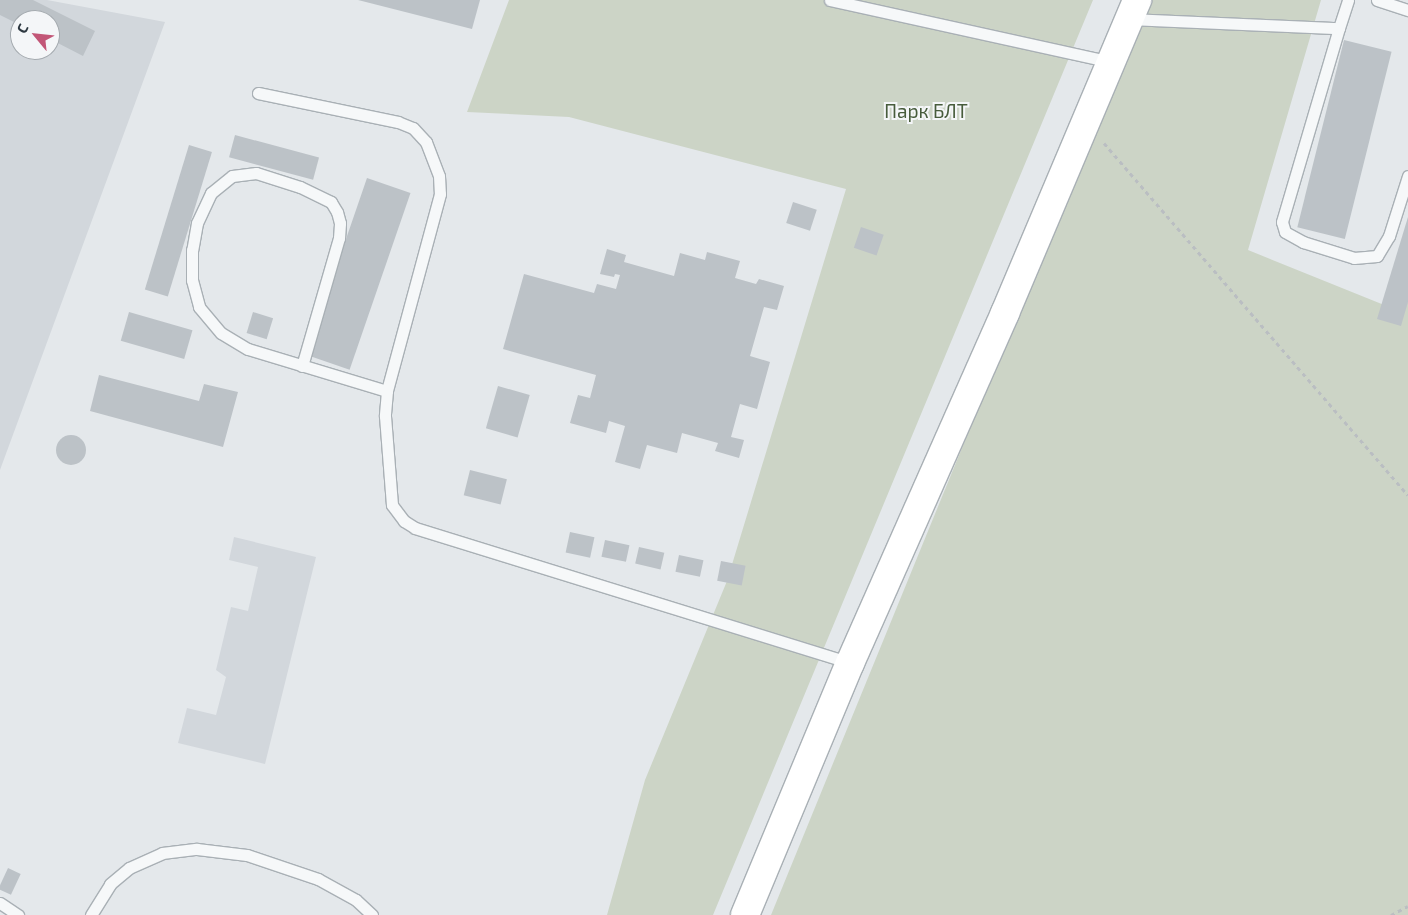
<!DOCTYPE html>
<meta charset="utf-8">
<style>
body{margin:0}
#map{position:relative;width:1408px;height:915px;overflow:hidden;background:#e4e8eb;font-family:"Exo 2",sans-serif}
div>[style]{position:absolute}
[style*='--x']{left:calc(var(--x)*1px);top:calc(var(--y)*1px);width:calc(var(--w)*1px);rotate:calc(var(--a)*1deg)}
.built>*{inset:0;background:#d2d7dc}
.green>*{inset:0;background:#ccd4c6}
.building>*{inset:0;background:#bcc2c7;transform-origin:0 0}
.round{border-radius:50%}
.path>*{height:3px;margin-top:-1.5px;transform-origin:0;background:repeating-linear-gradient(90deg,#babec2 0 4px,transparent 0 8px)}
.roads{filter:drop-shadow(1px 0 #a9b0b5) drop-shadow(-1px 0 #a9b0b5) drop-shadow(0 1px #a9b0b5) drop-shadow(0 -1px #a9b0b5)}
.lane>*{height:11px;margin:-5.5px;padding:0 5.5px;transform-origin:5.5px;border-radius:5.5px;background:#f6f8f9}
.secondary>*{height:28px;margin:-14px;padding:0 14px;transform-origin:14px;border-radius:14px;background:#fff}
span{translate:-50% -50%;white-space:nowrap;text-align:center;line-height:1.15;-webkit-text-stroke:4px #f4f6f8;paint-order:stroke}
.park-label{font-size:19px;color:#475c3c}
.north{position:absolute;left:10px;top:10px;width:50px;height:50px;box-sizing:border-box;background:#f4f6f8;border:1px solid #a4aaaf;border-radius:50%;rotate:298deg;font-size:14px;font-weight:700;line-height:20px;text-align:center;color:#2d3841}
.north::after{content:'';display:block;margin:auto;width:18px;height:22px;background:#c25677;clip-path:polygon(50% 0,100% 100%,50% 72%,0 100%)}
</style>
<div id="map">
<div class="built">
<i style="clip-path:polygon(evenodd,0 0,47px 0,165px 22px,0 470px,0 0,20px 20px,50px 20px,50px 50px,20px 50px,20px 20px)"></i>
<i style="clip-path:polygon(234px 537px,316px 557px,265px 764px,178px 743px,187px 708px,216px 715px,226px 677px,216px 670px,231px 607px,248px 611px,258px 567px,229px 560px)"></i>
</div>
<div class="green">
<i style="clip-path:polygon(509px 0,1093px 0,713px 915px,607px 915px,645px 780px,727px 581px,846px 189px,569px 117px,467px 112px)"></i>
<i style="clip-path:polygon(1150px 0,1321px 0,1248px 250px,1404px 313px,1408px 300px,1408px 915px,771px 915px,1092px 130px)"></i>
</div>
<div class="building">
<i style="clip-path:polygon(0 0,33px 0,95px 31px,83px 56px,50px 39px,50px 20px,20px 20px,20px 25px,0 15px)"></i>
<i style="clip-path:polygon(358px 0,480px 0,472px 29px)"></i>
<i style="left:1344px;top:40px;width:49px;height:193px;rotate:14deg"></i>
<i style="left:235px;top:135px;width:87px;height:23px;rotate:15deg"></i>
<i style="left:189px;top:145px;width:24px;height:151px;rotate:17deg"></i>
<i style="left:367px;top:178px;width:46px;height:187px;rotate:19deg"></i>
<i style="left:793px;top:202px;width:25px;height:22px;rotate:18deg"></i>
<i style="clip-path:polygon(1408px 217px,1408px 302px,1401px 326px,1377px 319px)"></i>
<i style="left:861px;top:227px;width:24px;height:22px;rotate:19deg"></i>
<i style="clip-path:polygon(607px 249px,626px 255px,624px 262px,674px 276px,680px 253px,705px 260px,707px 252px,740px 261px,735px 278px,756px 284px,759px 279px,784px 286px,777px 310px,764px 307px,750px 356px,770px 362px,757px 409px,740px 404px,731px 437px,744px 440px,739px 458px,715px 451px,718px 443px,682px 433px,677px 453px,647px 445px,640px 469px,615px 462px,625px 426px,609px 421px,606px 433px,570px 423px,578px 395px,590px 398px,596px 375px,503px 349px,524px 274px,594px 293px,597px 284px,616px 289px,620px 275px,615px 274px,614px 277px,600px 274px)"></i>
<i style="left:129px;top:312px;width:66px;height:30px;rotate:16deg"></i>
<i style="left:253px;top:312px;width:21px;height:22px;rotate:17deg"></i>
<i style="clip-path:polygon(99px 375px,199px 401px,204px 384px,238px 392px,223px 447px,90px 411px)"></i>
<i style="left:498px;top:386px;width:33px;height:44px;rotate:16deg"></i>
<i class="round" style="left:56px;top:435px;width:30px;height:30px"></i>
<i style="left:470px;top:470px;width:38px;height:26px;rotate:14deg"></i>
<i style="left:570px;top:532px;width:25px;height:21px;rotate:12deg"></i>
<i style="left:605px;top:540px;width:25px;height:17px;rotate:12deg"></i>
<i style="left:639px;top:547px;width:26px;height:17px;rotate:13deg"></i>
<i style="left:679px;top:555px;width:25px;height:17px;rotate:12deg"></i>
<i style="left:721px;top:561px;width:25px;height:20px;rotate:11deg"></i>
<i style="left:8px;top:868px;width:14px;height:23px;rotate:25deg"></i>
</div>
<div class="path">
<i style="--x:1104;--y:143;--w:465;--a:49.2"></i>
<i style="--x:1391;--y:915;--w:19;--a:-28"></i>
</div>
<div class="roads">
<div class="lane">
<i style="--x:830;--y:0;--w:288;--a:12.4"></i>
<i style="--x:1377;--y:0;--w:33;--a:18"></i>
<i style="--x:1129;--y:19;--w:210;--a:2.5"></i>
<i style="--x:1339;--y:28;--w:29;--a:-72"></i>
<i style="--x:1339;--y:28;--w:202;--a:106.4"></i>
<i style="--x:1282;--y:222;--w:10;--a:73"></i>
<i style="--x:1285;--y:232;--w:21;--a:29"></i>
<i style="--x:1303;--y:242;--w:53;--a:17.4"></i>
<i style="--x:1354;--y:258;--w:23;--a:-5"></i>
<i style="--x:1377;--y:256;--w:23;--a:-59"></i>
<i style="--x:1389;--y:236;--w:63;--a:-72.4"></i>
<i style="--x:258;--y:93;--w:143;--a:11.7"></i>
<i style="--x:398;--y:122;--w:16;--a:22"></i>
<i style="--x:413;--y:128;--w:19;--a:47"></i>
<i style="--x:426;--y:142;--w:36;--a:69"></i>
<i style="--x:439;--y:176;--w:18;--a:87"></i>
<i style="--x:440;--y:194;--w:204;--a:105.1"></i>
<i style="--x:387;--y:391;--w:25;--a:95"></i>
<i style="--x:385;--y:416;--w:89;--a:85.5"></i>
<i style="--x:392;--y:505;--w:20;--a:53"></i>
<i style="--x:404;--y:521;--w:13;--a:32"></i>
<i style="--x:415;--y:528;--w:455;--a:17.2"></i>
<i style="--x:302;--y:366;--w:133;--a:-73.9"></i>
<i style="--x:339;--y:238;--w:15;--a:-86"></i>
<i style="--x:340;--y:223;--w:11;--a:-105"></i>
<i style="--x:337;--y:212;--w:12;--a:-121"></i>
<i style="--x:331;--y:202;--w:34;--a:-154"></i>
<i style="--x:300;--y:187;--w:46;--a:-162.3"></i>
<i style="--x:256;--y:173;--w:24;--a:173"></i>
<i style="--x:232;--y:176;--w:27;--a:141"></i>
<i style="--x:211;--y:193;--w:33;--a:115"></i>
<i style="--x:197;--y:223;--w:27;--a:100"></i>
<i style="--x:192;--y:250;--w:30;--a:90"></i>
<i style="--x:192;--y:280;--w:28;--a:75"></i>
<i style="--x:199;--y:307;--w:34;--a:50"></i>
<i style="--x:221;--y:333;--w:31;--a:31"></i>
<i style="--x:248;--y:349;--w:145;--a:16.8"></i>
<i style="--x:0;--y:903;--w:22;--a:34"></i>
<i style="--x:91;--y:915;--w:36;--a:-58"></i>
<i style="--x:110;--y:884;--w:25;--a:-40"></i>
<i style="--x:129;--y:868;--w:36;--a:-24"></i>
<i style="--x:162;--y:853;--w:35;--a:-7"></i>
<i style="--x:197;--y:849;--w:50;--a:6.8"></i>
<i style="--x:247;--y:855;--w:75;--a:18.7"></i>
<i style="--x:318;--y:879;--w:43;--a:28.9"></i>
<i style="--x:356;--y:900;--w:22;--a:43"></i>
</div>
<div class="secondary">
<i style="--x:745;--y:915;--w:273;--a:-67.4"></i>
<i style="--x:850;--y:663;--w:383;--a:-66.1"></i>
<i style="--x:1005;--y:313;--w:340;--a:-67.1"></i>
</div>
</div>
<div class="park-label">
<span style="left:926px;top:111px">Парк БЛТ</span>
</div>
<div class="north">С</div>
</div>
